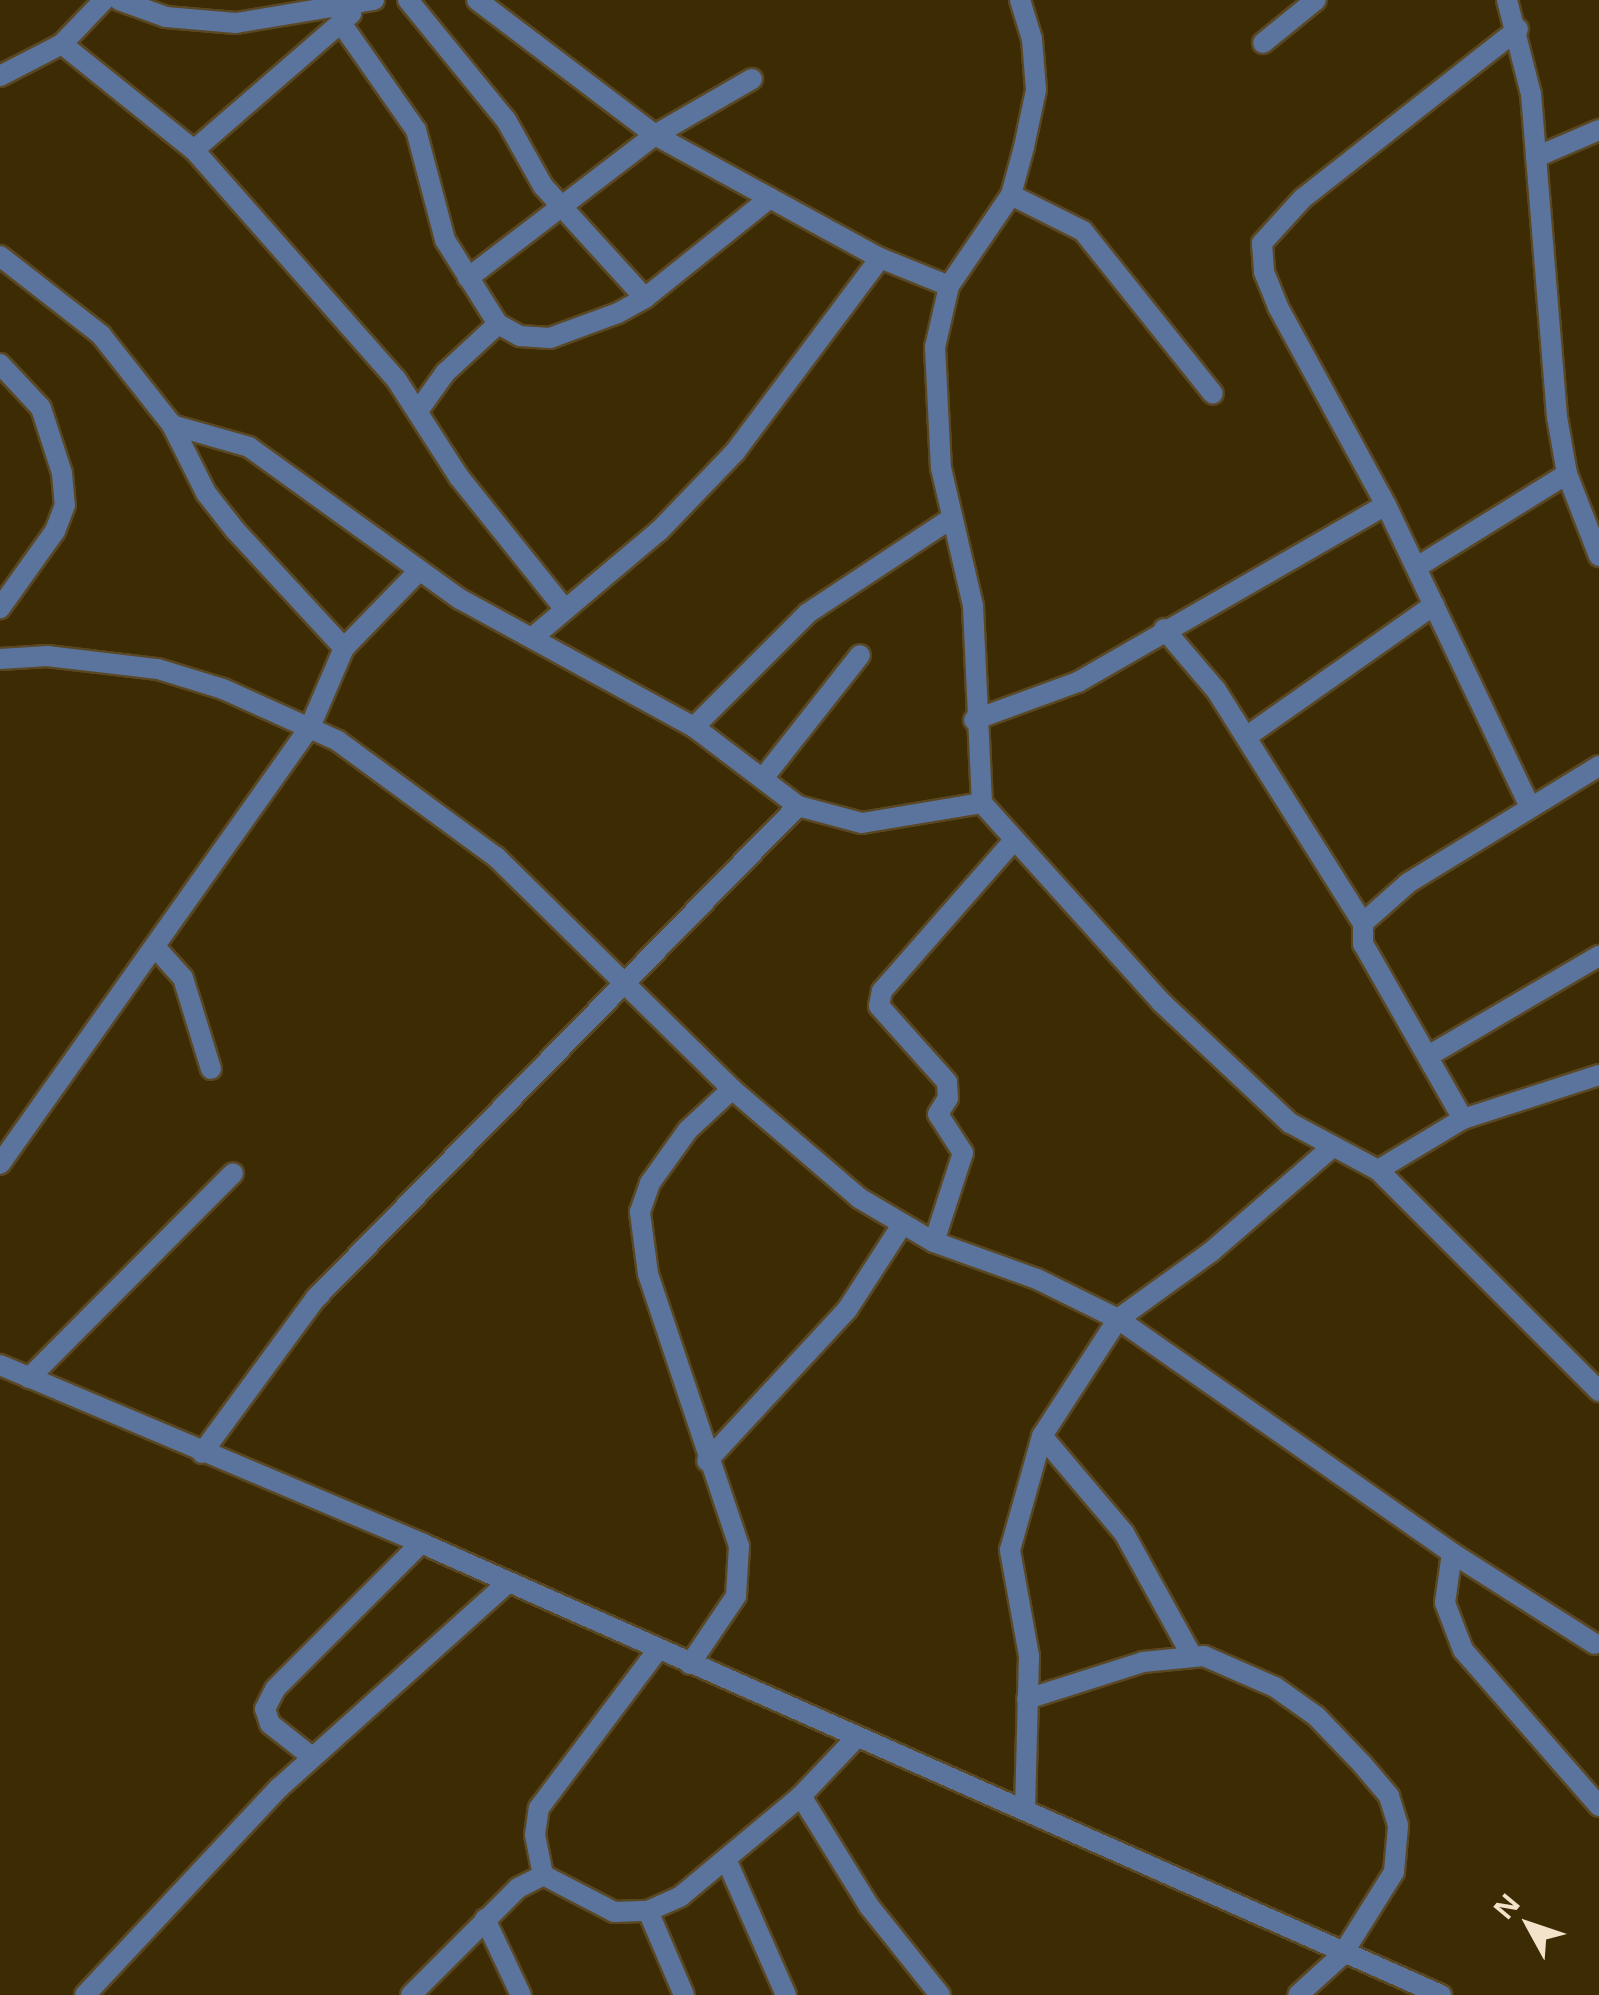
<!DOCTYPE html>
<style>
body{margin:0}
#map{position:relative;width:1599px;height:1995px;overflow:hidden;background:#3d2b04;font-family:"Noto Sans",sans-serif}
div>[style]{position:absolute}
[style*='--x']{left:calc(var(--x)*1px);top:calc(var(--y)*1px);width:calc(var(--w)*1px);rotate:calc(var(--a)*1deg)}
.roads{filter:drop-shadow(2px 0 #5a4824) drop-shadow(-2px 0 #5a4824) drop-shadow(0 2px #5a4824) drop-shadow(0 -2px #5a4824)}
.minor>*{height:20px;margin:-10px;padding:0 10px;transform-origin:10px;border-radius:10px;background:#5b749d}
.tertiary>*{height:20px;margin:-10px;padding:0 10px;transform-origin:10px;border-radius:10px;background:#5b749d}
span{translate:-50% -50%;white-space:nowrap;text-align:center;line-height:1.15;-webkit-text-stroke:8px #3d2b04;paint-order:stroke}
.north{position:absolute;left:1479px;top:1875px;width:100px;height:100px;-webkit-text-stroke:8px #3d2b04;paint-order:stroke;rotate:310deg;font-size:28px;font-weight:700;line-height:40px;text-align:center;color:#f2e3ca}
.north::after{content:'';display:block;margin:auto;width:35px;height:45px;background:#f2e3ca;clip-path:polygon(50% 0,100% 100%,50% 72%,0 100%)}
</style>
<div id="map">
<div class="roads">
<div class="minor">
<i style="--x:119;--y:0;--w:50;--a:19.9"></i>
<i style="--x:166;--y:17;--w:70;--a:4.9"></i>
<i style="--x:236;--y:23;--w:140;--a:-9.5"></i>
<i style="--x:408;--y:0;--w:155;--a:50.8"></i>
<i style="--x:506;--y:120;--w:76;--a:60.7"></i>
<i style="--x:543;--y:186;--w:151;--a:47.7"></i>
<i style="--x:477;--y:0;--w:223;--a:37.2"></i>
<i style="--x:655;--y:135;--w:256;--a:28.7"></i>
<i style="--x:880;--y:258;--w:74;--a:22.1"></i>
<i style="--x:1020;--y:0;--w:41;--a:72.9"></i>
<i style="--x:1032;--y:39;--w:51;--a:85.5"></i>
<i style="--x:1036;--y:90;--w:58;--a:101.9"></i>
<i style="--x:1024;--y:147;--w:50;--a:105.2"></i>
<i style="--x:1011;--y:195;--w:110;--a:124.3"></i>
<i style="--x:949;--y:286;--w:63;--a:102.9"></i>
<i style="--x:935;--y:347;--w:121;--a:87.2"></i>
<i style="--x:941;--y:468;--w:142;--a:76.9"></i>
<i style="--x:973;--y:606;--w:197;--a:87.4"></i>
<i style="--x:982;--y:803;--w:268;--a:48"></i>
<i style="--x:1161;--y:1002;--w:177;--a:43.2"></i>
<i style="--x:1290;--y:1123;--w:100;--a:28.1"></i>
<i style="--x:1378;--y:1170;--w:313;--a:45"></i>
<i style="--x:1507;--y:0;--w:97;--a:75.7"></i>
<i style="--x:1531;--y:94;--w:324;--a:85.4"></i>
<i style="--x:1557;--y:417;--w:58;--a:80"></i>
<i style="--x:1567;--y:474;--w:88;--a:68.7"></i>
<i style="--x:341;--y:23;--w:131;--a:55"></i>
<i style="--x:416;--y:130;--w:114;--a:75.2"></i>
<i style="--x:445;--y:240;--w:99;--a:57.8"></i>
<i style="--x:1518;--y:29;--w:273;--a:141.8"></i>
<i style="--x:1303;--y:198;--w:61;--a:132.3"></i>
<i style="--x:1262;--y:243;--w:29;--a:86"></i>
<i style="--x:1264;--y:272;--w:38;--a:68"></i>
<i style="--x:1278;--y:307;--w:226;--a:61.4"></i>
<i style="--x:1386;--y:505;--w:332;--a:64.5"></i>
<i style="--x:1263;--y:43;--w:68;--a:-39.1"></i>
<i style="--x:62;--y:44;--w:169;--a:38.8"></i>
<i style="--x:194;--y:150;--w:305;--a:48.6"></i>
<i style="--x:396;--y:379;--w:117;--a:57.3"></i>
<i style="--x:459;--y:477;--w:168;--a:51.3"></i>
<i style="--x:0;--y:76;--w:70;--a:-27.3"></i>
<i style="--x:62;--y:44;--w:61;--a:-46.3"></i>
<i style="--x:194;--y:150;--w:208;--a:-40.9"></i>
<i style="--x:1536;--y:157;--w:69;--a:-23.2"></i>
<i style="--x:1011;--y:195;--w:80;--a:26.6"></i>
<i style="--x:1083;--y:231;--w:208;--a:51.4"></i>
<i style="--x:0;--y:256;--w:128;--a:38"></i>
<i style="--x:101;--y:335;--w:115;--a:51.7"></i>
<i style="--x:172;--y:425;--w:80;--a:15.9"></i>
<i style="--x:249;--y:447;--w:260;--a:35.8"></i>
<i style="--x:460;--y:599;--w:267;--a:28.7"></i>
<i style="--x:694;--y:727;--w:131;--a:37.2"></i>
<i style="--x:798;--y:806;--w:66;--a:14.9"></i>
<i style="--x:862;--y:823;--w:122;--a:-9.5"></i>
<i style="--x:468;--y:278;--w:235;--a:-37.4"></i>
<i style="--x:655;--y:135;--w:112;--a:-30"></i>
<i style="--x:0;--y:364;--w:60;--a:47"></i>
<i style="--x:41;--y:408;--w:68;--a:72.1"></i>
<i style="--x:62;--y:473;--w:32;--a:85"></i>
<i style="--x:65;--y:505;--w:28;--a:111"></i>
<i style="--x:55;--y:531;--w:95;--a:125.5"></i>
<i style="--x:418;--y:411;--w:47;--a:-54.6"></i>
<i style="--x:445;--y:373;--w:72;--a:-42.8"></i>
<i style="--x:498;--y:324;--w:25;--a:29"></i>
<i style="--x:520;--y:336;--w:30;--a:4"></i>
<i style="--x:550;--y:338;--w:72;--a:-20.2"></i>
<i style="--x:618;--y:313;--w:31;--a:-29"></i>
<i style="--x:645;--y:298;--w:160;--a:-38.7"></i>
<i style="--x:172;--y:425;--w:76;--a:63.4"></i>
<i style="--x:206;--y:493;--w:47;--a:51.9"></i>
<i style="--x:235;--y:530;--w:161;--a:47.3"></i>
<i style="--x:1417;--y:567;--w:176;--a:-31.8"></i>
<i style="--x:1164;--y:629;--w:80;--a:49.6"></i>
<i style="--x:1216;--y:690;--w:275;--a:57.8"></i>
<i style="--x:533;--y:637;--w:165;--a:-40.1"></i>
<i style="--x:659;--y:531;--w:110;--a:-46.1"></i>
<i style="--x:735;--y:452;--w:242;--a:-53.2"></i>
<i style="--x:0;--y:659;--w:47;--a:-3.7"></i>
<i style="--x:47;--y:656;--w:112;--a:6.7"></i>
<i style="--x:158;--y:669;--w:68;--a:17.1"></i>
<i style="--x:223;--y:689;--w:126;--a:24.3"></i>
<i style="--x:338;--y:741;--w:196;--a:36.3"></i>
<i style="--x:496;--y:857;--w:331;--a:44.5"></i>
<i style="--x:732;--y:1089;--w:167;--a:40.6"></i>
<i style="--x:859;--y:1198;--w:87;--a:30.4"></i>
<i style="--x:934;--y:1242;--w:109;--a:19.8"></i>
<i style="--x:1037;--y:1279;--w:90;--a:26.3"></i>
<i style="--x:1118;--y:1319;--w:408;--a:35"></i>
<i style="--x:1452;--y:1553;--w:169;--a:32.5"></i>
<i style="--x:974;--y:720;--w:111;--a:-20.1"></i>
<i style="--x:1078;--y:682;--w:355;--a:-29.9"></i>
<i style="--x:694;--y:727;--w:161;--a:-45"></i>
<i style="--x:808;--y:613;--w:169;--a:-33.4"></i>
<i style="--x:1246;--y:737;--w:230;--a:-35.1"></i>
<i style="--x:764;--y:777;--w:155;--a:-51.8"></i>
<i style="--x:156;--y:948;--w:40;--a:48"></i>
<i style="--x:183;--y:978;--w:95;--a:72.9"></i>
<i style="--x:1430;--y:1055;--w:196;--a:-30.4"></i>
<i style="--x:1463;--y:1119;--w:202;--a:-119.7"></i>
<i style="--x:1363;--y:944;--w:21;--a:-90"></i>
<i style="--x:1363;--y:923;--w:60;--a:-41.6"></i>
<i style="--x:1408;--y:883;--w:224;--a:-31.5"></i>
<i style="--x:0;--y:1164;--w:536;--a:-54.65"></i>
<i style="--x:310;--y:727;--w:86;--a:-66.7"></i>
<i style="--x:344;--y:648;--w:107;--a:-45.8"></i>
<i style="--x:1378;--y:1170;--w:99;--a:-31"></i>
<i style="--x:1463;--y:1119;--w:143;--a:-17.9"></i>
<i style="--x:934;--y:1242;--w:94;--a:-72"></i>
<i style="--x:963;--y:1153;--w:46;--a:-122.7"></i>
<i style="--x:938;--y:1114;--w:19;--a:-58"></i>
<i style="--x:948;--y:1098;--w:16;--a:-94"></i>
<i style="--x:947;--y:1082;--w:102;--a:-131.8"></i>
<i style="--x:879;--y:1006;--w:15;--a:-79"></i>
<i style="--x:882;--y:991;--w:201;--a:-48.8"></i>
<i style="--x:29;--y:1378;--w:289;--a:-45.1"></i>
<i style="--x:1042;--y:1436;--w:127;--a:49.8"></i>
<i style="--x:1124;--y:1533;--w:141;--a:61.1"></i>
<i style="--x:202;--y:1453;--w:192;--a:-53.7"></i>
<i style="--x:316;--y:1298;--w:689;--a:-45.59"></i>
<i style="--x:707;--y:1461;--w:206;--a:-47.2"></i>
<i style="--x:847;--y:1310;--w:101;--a:-57.1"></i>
<i style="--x:1452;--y:1553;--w:50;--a:98"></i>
<i style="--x:1445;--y:1603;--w:50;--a:69"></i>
<i style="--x:1463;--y:1650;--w:207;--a:48.9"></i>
<i style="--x:690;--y:1664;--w:82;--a:-55.9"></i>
<i style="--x:736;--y:1596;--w:50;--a:-86.6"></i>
<i style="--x:739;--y:1546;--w:287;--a:-108.5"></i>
<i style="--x:648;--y:1274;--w:63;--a:-97.4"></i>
<i style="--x:640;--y:1212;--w:31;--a:-71"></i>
<i style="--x:650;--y:1183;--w:65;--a:-54.4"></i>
<i style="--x:688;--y:1130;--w:60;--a:-43"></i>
<i style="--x:1027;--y:1699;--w:122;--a:-17.7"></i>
<i style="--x:1143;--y:1662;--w:61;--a:-5.6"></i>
<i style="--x:1204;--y:1656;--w:77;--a:23.6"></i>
<i style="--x:1275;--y:1687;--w:50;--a:35.3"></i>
<i style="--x:1316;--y:1716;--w:66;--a:46.2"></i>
<i style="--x:1362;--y:1764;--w:42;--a:49.8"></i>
<i style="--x:1389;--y:1796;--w:31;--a:73"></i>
<i style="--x:1398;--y:1826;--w:46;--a:95"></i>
<i style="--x:1394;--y:1872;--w:98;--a:122.1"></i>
<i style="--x:1342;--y:1955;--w:59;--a:137.7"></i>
<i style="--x:312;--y:1757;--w:53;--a:-141.8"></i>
<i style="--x:270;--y:1724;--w:16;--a:-108"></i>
<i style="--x:265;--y:1709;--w:22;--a:-63"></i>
<i style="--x:275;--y:1689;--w:206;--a:-45"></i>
<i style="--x:801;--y:1796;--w:129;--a:58.3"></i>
<i style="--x:869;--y:1906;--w:114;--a:51.4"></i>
<i style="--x:1025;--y:1809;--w:153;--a:-88.5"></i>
<i style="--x:1029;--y:1656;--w:108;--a:-100.2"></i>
<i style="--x:1010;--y:1550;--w:118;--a:-74.3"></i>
<i style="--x:1042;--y:1436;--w:140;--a:-57"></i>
<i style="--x:1118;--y:1319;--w:115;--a:-35.8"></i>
<i style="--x:1211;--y:1252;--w:159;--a:-40.9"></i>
<i style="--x:726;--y:1859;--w:149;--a:66.2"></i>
<i style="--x:543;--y:1875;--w:41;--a:-101.3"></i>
<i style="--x:535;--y:1835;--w:27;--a:-82"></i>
<i style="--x:539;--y:1808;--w:196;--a:-53.1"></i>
<i style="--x:648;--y:1911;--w:91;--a:66.8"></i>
<i style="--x:485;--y:1919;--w:84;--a:64.7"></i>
<i style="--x:85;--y:1995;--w:284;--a:-46.9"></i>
<i style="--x:279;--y:1788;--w:304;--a:-41.9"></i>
<i style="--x:411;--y:1995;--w:151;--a:-45"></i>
<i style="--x:518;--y:1888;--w:28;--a:-27"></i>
<i style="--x:543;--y:1875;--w:80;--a:27.5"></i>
<i style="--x:614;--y:1912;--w:34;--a:-2"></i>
<i style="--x:648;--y:1911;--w:36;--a:-24"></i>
<i style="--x:681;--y:1896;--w:156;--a:-39.8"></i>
<i style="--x:801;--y:1796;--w:79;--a:-46.5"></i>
</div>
<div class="tertiary">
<i style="--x:0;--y:1365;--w:457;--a:22.9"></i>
<i style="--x:421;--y:1543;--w:1116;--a:23.9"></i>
</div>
</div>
<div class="north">N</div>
</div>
